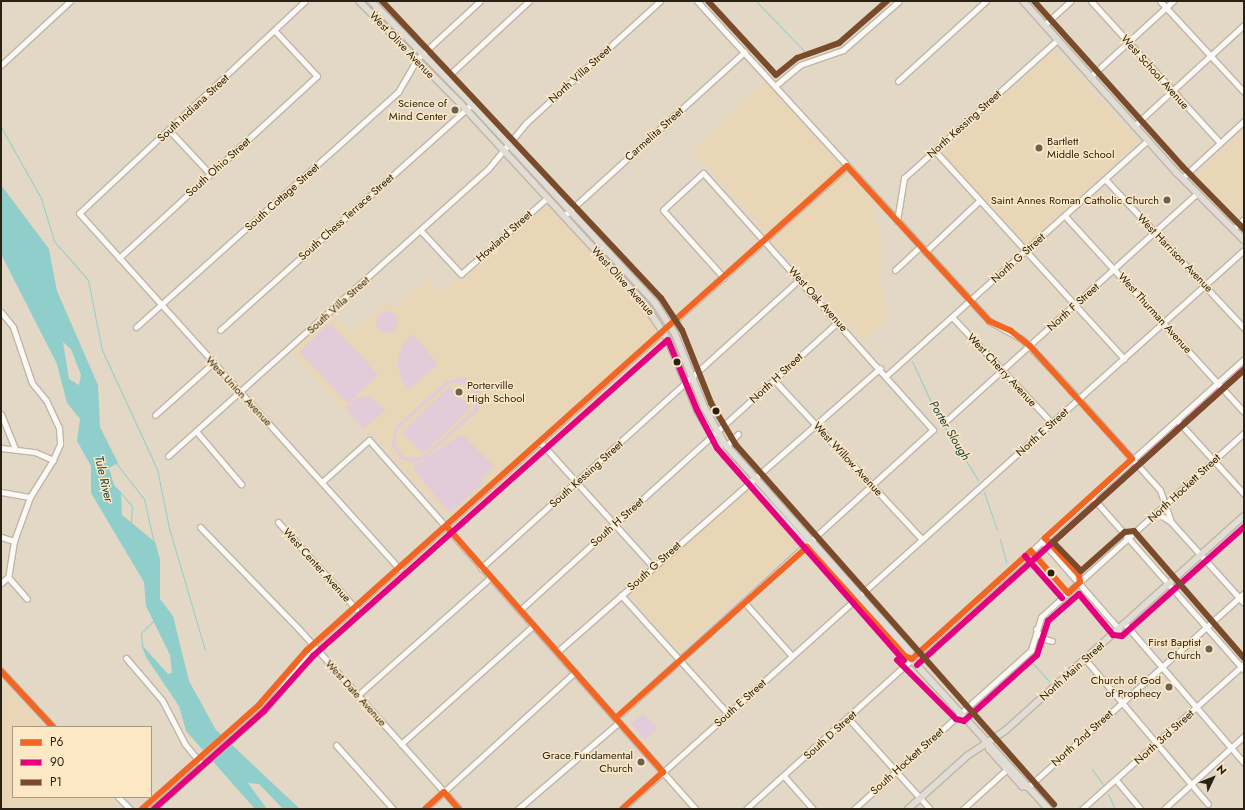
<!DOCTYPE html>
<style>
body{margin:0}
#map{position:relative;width:1245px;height:810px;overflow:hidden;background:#e3d8c6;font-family:Jost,sans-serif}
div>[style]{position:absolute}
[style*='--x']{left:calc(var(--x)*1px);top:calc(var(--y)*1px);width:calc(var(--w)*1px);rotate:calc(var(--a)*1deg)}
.built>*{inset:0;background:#e8d6b7;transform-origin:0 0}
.green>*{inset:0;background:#e3ccda;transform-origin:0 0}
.round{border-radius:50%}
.water>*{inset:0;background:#90cecc}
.stream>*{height:1px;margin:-0.5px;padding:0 0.5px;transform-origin:0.5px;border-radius:0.5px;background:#90cecc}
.roads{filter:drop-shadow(1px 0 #bfb6a8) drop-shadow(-1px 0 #bfb6a8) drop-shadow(0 1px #bfb6a8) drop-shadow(0 -1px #bfb6a8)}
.minor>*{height:5px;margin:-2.5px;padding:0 2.5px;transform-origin:2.5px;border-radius:2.5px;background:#fbf9f6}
.major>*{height:6px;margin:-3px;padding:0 3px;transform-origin:3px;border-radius:3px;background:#e1ddd5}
.bus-1>*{height:6px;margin:-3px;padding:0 3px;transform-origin:3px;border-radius:3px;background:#f26522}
.bus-2>*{height:6px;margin:-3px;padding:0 3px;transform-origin:3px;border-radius:3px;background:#e5007d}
.bus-3>*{height:6px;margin:-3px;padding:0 3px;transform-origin:3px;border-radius:3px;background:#7a4b2a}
.dots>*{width:11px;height:11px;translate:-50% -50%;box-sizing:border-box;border:2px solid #fde8c5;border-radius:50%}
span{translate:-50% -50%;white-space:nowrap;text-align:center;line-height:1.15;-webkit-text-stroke:3px #fde8c5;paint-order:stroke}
.street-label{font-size:11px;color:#292114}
.poi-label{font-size:11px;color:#292114}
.right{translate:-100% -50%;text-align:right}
.left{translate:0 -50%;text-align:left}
.water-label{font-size:12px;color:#0d3a3d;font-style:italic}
.frame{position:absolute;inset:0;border:2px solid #292114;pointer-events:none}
.legend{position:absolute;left:12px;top:726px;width:140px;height:72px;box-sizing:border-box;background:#fde8c5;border:1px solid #a8987e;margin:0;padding:5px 7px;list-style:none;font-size:12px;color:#292114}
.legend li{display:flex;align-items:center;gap:8px;height:20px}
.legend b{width:20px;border:1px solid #a8987e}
.north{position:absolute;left:1193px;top:758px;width:40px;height:40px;-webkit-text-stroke:3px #fde8c5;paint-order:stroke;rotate:47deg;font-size:11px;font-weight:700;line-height:16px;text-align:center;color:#292114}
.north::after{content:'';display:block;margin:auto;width:14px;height:18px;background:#292114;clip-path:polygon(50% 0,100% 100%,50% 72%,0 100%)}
</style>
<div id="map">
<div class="built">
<i style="left:1054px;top:50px;width:124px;height:152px;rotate:47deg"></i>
<i style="clip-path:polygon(766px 82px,875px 204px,872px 213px,881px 230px,880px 280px,890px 316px,863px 341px,692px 150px)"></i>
<i style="clip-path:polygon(1244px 129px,1244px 211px,1233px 219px,1193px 178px)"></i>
<i style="clip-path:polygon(548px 205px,648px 317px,656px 332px,451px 516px,447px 515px,379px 442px,375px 432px,368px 436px,292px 352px,334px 315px,352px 333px,388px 301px,395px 308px,428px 278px,441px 292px,457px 278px,461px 282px)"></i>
<i style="clip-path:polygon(744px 489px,749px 489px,799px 544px,680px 651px,628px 594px)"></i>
<i style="clip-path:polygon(3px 682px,44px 727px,13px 727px,13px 797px,108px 797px,119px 809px,1px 809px)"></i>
</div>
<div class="green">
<i class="round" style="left:376px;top:311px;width:22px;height:22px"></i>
<i style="left:330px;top:323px;width:71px;height:42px;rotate:47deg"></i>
<i style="clip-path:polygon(412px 334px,436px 361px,435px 367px,409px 390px,401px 378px,397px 363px,402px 346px)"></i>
<i style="clip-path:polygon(evenodd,463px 377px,473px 382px,481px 394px,479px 410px,423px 460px,412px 463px,400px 459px,391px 444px,396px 426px,445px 382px,463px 377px,457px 382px,467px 384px,474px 392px,474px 410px,422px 457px,404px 457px,395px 444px,397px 430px,447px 385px,457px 382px)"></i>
<i style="left:450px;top:386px;width:30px;height:67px;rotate:46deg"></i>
<i style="clip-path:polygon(368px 396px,386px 410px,363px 429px,345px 408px,356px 398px)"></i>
<i style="clip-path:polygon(464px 436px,494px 466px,481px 479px,483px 483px,452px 511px,448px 511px,412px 468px,457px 437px)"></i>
<i style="left:643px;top:713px;width:21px;height:17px;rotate:47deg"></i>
</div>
<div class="water">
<i style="clip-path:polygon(evenodd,1px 185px,49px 249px,57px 291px,98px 385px,100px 427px,118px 463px,109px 468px,114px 485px,121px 492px,122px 515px,155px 542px,160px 559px,160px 599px,173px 616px,189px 681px,216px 730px,300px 809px,283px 809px,259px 784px,248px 783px,267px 809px,255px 809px,186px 731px,179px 706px,146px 657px,141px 644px,168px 674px,172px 673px,170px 655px,146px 606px,144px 582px,91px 493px,91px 466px,77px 441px,80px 419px,67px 403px,57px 364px,1px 254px,1px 185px,63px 342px,71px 349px,81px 375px,79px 385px,69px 379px,63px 342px)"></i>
</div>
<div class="stream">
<i style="--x:756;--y:1;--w:76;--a:46.1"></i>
<i style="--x:1;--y:127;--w:81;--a:60.6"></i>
<i style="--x:41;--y:198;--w:45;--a:73.2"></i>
<i style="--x:54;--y:241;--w:52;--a:48.9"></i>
<i style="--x:88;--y:280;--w:71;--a:78.7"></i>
<i style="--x:102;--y:350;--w:131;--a:65.2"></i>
<i style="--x:157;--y:469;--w:60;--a:78.5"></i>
<i style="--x:169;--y:528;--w:127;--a:73.6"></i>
<i style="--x:912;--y:361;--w:57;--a:65.2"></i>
<i style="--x:936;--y:413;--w:79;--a:57.9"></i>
<i style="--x:116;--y:463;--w:46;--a:52.1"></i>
<i style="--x:144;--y:499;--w:45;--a:77.2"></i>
<i style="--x:984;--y:492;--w:40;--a:71.1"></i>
<i style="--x:121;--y:493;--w:17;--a:50"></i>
<i style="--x:132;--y:506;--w:16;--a:94"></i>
<i style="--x:1000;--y:539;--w:24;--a:75"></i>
<i style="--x:142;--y:645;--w:12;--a:-95"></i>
<i style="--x:141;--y:633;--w:18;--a:-45"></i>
<i style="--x:1030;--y:660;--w:28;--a:48"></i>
<i style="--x:1092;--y:769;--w:19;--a:55"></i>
<i style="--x:1108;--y:794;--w:17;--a:65"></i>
</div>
<div class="roads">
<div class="minor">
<i style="--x:305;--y:1;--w:310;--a:136.8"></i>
<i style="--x:79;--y:213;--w:479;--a:48"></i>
<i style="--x:697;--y:1;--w:433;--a:47.6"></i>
<i style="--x:989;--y:321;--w:38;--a:29"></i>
<i style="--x:1022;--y:339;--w:47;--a:45.9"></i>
<i style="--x:1055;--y:373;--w:157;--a:48.1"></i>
<i style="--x:1160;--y:490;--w:34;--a:71"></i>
<i style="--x:1171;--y:522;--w:109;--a:48"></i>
<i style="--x:1091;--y:1;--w:192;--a:47.7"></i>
<i style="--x:1160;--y:1;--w:124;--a:47.3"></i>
<i style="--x:1044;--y:25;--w:36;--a:-42"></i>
<i style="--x:1;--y:65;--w:94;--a:-42.8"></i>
<i style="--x:1090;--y:77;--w:113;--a:-42.5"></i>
<i style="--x:446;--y:78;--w:113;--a:-42.9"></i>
<i style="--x:898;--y:81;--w:119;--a:-42.3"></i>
<i style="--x:775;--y:86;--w:33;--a:-40"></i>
<i style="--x:800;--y:65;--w:46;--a:-19.2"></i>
<i style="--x:843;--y:50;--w:74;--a:-41.2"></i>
<i style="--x:1134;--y:126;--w:149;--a:-42.6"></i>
<i style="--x:169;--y:130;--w:60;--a:47"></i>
<i style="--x:935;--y:151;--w:281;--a:47.7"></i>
<i style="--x:1182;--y:178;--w:84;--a:-42.6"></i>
<i style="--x:1105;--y:179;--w:204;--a:47"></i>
<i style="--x:564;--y:216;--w:244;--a:-42.3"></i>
<i style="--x:1065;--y:216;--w:265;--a:47.6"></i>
<i style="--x:897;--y:221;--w:44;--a:-80.8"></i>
<i style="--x:904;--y:178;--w:206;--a:-42"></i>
<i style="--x:1233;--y:229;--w:15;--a:-42"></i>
<i style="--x:421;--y:231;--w:59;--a:47.1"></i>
<i style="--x:461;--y:274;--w:115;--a:-41.5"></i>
<i style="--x:925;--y:252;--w:74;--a:-43.4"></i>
<i style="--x:119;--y:258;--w:269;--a:-42.6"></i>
<i style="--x:317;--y:76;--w:60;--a:-133"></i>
<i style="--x:895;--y:270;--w:34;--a:-43"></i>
<i style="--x:1;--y:312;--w:19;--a:51"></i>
<i style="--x:13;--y:327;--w:59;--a:71.3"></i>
<i style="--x:32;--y:383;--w:22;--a:51"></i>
<i style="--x:46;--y:400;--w:31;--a:65"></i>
<i style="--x:59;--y:428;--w:16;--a:86"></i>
<i style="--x:60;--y:444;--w:17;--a:114"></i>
<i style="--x:53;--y:460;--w:44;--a:121.9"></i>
<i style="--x:30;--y:497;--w:47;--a:110"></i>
<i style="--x:14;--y:541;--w:36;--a:99"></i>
<i style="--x:8;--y:577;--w:29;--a:49"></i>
<i style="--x:952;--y:317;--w:146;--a:46.7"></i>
<i style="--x:136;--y:327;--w:352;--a:-41.9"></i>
<i style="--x:398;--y:92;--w:39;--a:-60"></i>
<i style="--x:418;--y:58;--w:84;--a:-42.6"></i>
<i style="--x:220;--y:330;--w:338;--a:-41.9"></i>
<i style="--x:887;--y:375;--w:351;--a:-42"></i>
<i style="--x:774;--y:380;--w:217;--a:47.1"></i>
<i style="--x:1;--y:414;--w:38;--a:68"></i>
<i style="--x:155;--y:415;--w:78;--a:-41.9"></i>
<i style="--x:947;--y:420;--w:338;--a:-42.2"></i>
<i style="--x:1177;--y:420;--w:100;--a:47.8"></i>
<i style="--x:196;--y:431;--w:70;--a:49.7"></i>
<i style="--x:541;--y:443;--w:167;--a:47.9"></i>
<i style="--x:726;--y:446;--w:17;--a:-45"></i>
<i style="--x:1;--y:448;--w:34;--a:7"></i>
<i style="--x:35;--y:452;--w:20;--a:24"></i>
<i style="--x:168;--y:456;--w:430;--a:-41.9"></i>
<i style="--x:488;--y:169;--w:60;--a:-50.4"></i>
<i style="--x:526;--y:123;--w:181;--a:-42.3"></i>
<i style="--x:322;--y:482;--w:63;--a:-41.8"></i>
<i style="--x:369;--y:440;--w:493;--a:48.5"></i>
<i style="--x:1;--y:492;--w:29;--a:10"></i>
<i style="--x:1092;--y:497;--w:230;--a:48.7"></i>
<i style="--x:1157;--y:513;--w:17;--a:33"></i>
<i style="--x:278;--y:522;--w:117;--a:48.1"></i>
<i style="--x:200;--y:527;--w:141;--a:45.9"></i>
<i style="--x:298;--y:628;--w:242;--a:48.3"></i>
<i style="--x:1;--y:537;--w:14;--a:17"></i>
<i style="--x:1045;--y:538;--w:50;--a:47.4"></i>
<i style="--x:1079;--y:575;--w:7;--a:82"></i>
<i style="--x:1042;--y:541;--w:117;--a:48.8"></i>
<i style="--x:481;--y:568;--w:430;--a:-42.2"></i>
<i style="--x:1;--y:583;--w:9;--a:-41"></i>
<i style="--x:621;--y:595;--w:160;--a:48"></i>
<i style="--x:744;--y:602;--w:72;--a:48.4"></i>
<i style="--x:520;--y:610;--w:429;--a:-42.2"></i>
<i style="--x:1125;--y:624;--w:183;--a:49.4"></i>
<i style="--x:1036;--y:629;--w:10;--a:61"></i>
<i style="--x:1041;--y:638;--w:11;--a:15"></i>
<i style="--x:557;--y:652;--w:430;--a:-41.3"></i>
<i style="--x:126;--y:658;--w:55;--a:49.4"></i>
<i style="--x:162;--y:700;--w:50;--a:62.4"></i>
<i style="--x:185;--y:744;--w:22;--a:51"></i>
<i style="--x:1085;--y:659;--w:190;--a:49.7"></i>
<i style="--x:1;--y:671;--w:76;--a:47.1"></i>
<i style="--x:358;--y:695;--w:176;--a:-41.6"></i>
<i style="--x:616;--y:718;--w:428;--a:-42.3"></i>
<i style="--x:933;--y:430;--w:345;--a:-131.8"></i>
<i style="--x:703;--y:173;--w:54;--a:137.2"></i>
<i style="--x:663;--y:210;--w:91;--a:48.1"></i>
<i style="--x:848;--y:718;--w:122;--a:48"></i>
<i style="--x:401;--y:744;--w:178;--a:-41.8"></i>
<i style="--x:336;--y:745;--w:86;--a:48.3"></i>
<i style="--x:784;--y:776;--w:44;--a:48.7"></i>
<i style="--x:1116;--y:780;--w:38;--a:50"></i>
<i style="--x:1028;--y:787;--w:290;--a:-41.9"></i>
<i style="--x:118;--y:797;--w:17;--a:45"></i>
<i style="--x:142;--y:809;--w:157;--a:-41.6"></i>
<i style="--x:259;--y:705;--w:73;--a:-48.9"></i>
<i style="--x:307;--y:650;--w:725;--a:-41.87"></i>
<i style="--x:153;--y:809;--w:153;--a:-41.8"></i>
<i style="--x:267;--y:707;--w:76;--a:-51.9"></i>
<i style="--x:425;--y:809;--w:203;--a:-42.4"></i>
<i style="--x:518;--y:809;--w:133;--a:-40.7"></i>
<i style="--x:622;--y:809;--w:836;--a:-41.95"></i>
<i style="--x:746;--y:809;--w:671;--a:-42.1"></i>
<i style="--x:854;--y:809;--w:238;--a:-41.9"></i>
<i style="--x:1031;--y:650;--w:34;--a:-73"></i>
<i style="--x:1041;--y:617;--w:274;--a:-42.2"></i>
<i style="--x:963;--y:809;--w:59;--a:-42.3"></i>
<i style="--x:1082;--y:809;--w:217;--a:-41.8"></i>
<i style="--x:1164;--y:809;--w:108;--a:-42.4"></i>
</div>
<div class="major">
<i style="--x:359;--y:1;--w:144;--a:45.3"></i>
<i style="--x:460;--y:103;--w:272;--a:47.4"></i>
<i style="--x:644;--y:303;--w:44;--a:57"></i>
<i style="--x:668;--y:340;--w:78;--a:67.4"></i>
<i style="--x:698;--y:412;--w:50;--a:58.8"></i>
<i style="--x:724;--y:455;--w:480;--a:47.5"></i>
<i style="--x:371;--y:1;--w:134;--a:45.6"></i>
<i style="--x:465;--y:97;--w:280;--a:47.3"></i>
<i style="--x:655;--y:303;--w:37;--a:57"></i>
<i style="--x:675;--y:334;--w:79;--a:68.3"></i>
<i style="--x:704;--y:407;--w:41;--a:60.9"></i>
<i style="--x:724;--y:443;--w:280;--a:48.3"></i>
<i style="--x:910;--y:652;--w:7;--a:74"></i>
<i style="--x:1023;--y:1;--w:231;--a:48.2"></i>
<i style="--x:1177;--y:173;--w:95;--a:45"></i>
<i style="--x:987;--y:741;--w:8;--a:76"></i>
<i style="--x:989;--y:749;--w:50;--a:48.3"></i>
<i style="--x:1022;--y:786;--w:6;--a:9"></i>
<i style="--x:908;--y:809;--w:79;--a:-41.9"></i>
<i style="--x:967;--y:756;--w:47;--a:-33.7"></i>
<i style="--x:1006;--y:730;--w:320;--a:-42"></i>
</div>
</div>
<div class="bus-1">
<i style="--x:447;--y:527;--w:327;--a:48.6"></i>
<i style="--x:663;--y:772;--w:55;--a:137.9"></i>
<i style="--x:1;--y:671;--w:76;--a:47.1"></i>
<i style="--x:142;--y:809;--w:157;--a:-41.6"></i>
<i style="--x:259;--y:705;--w:73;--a:-48.9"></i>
<i style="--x:307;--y:650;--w:725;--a:-41.87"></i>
<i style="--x:847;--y:166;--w:210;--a:47.5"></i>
<i style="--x:989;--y:321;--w:24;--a:24"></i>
<i style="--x:1011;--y:331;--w:24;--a:38"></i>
<i style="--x:1030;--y:346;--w:152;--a:47.9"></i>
<i style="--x:1132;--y:459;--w:118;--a:137.8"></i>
<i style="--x:1045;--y:538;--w:50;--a:47.4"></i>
<i style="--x:1079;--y:575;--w:7;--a:82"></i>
<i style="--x:1080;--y:582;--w:16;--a:137"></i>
<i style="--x:1068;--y:593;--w:56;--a:-131.4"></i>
<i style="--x:1031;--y:551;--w:161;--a:137.8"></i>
<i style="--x:912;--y:659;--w:8;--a:-157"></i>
<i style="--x:905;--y:656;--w:147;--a:-132"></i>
<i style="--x:807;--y:547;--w:256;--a:138.2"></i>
<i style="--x:425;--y:809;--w:25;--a:-42"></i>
<i style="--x:444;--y:792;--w:23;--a:49"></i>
</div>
<div class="bus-2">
<i style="--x:1025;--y:556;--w:56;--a:48.6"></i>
<i style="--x:897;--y:660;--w:83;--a:45"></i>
<i style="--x:956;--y:719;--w:8;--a:14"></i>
<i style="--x:964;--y:721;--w:98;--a:-42.1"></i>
<i style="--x:1037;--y:655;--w:36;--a:-72"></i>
<i style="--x:1048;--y:621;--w:41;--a:-41.1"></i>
<i style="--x:1079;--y:594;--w:53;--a:50.3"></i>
<i style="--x:1113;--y:635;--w:9;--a:6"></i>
<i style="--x:1122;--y:636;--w:164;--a:-41.8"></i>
<i style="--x:917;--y:665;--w:440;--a:-42.1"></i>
<i style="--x:154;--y:809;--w:147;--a:-41.7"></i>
<i style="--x:264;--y:711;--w:74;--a:-48.3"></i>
<i style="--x:313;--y:656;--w:475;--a:-41.7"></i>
<i style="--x:668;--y:340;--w:76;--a:67.5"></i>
<i style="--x:697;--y:410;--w:43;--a:62.2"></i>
<i style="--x:717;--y:448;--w:283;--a:48.7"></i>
</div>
<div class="bus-3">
<i style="--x:382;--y:1;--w:407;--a:46.8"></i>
<i style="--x:661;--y:298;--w:38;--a:57"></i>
<i style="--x:682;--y:330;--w:79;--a:68.3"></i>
<i style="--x:711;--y:403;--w:49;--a:59.2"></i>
<i style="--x:736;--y:445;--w:480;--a:48.5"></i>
<i style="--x:708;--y:1;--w:100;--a:47.4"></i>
<i style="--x:776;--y:75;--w:27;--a:-39"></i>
<i style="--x:797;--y:58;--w:45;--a:-19.7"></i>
<i style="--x:839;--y:43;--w:64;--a:-41.2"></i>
<i style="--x:1034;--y:1;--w:223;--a:48.1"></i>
<i style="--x:1183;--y:167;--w:87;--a:45.5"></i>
<i style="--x:1244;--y:370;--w:257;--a:138"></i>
<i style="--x:1053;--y:542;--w:40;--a:46"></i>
<i style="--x:1081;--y:571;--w:59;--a:-41.6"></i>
<i style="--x:1125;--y:532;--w:9;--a:-6"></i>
<i style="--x:1134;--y:531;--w:168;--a:49.1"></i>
</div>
<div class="dots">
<i style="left:455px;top:110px;background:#6a6152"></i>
<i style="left:1039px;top:148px;background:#6a6152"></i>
<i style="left:1167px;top:200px;background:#6a6152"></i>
<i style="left:677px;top:362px;background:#292114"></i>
<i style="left:459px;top:392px;background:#6a6152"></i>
<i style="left:716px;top:411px;background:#292114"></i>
<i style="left:1051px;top:573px;background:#292114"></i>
<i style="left:1209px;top:649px;background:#6a6152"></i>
<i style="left:1169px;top:687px;background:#6a6152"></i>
<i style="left:641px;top:762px;background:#6a6152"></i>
</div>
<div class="street-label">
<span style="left:402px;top:45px;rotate:46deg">West Olive Avenue</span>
<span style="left:1155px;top:72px;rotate:48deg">West School Avenue</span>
<span style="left:580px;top:74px;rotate:-42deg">North Villa Street</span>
<span style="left:193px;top:108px;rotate:-43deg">South Indiana Street</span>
<span style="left:964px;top:124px;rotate:-42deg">North Kessing Street</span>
<span style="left:654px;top:134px;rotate:-42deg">Carmelita Street</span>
<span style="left:218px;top:167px;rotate:-42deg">South Ohio Street</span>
<span style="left:282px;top:197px;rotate:-42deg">South Cottage Street</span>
<span style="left:346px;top:217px;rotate:-42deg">South Chess Terrace Street</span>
<span style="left:504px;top:236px;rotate:-42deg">Howland Street</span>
<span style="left:1175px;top:253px;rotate:46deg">West Harrison Avenue</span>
<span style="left:1018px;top:258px;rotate:-42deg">North G Street</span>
<span style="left:623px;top:281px;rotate:48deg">West Olive Avenue</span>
<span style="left:818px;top:299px;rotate:48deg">West Oak Avenue</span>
<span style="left:338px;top:305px;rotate:-42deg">South Villa Street</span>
<span style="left:1073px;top:307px;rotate:-42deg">North F Street</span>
<span style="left:1155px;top:313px;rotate:48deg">West Thurman Avenue</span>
<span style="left:1002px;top:370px;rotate:47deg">West Cherry Avenue</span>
<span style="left:776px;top:378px;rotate:-43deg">North H Street</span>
<span style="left:239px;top:391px;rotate:47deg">West Union Avenue</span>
<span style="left:1042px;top:432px;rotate:-42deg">North E Street</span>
<span style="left:848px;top:459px;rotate:47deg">West Willow Avenue</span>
<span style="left:586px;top:474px;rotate:-42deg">South Kessing Street</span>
<span style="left:1184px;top:488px;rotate:-43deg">North Hockett Street</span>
<span style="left:617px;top:522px;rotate:-42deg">South H Street</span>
<span style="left:317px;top:565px;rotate:48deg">West Center Avenue</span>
<span style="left:654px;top:566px;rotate:-42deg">South G Street</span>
<span style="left:1072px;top:671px;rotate:-42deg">North Main Street</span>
<span style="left:356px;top:693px;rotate:48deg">West Date Avenue</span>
<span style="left:740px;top:703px;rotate:-42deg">South E Street</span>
<span style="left:830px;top:735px;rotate:-42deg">South D Street</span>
<span style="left:1164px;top:737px;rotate:-42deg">North 3rd Street</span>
<span style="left:1082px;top:738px;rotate:-42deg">North 2nd Street</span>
<span style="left:907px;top:761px;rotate:-42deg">South Hockett Street</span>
</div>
<div class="poi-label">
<span class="right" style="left:447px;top:110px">Science of<br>Mind Center</span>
<span class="left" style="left:1047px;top:148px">Bartlett<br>Middle School</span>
<span class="right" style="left:1159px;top:200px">Saint Annes Roman Catholic Church</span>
<span class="left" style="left:467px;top:392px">Porterville<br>High School</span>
<span class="right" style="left:1201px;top:649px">First Baptist<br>Church</span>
<span class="right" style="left:1161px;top:687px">Church of God<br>of Prophecy</span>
<span class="right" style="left:633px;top:762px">Grace Fundamental<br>Church</span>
</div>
<div class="water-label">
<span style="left:949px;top:431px;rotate:59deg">Porter Slough</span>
<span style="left:103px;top:479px;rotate:77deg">Tule River</span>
</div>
<div class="frame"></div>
<ul class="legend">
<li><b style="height:5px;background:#f26522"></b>P6</li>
<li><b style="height:5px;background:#e5007d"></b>90</li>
<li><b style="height:5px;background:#7a4b2a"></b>P1</li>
</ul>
<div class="north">N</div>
</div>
